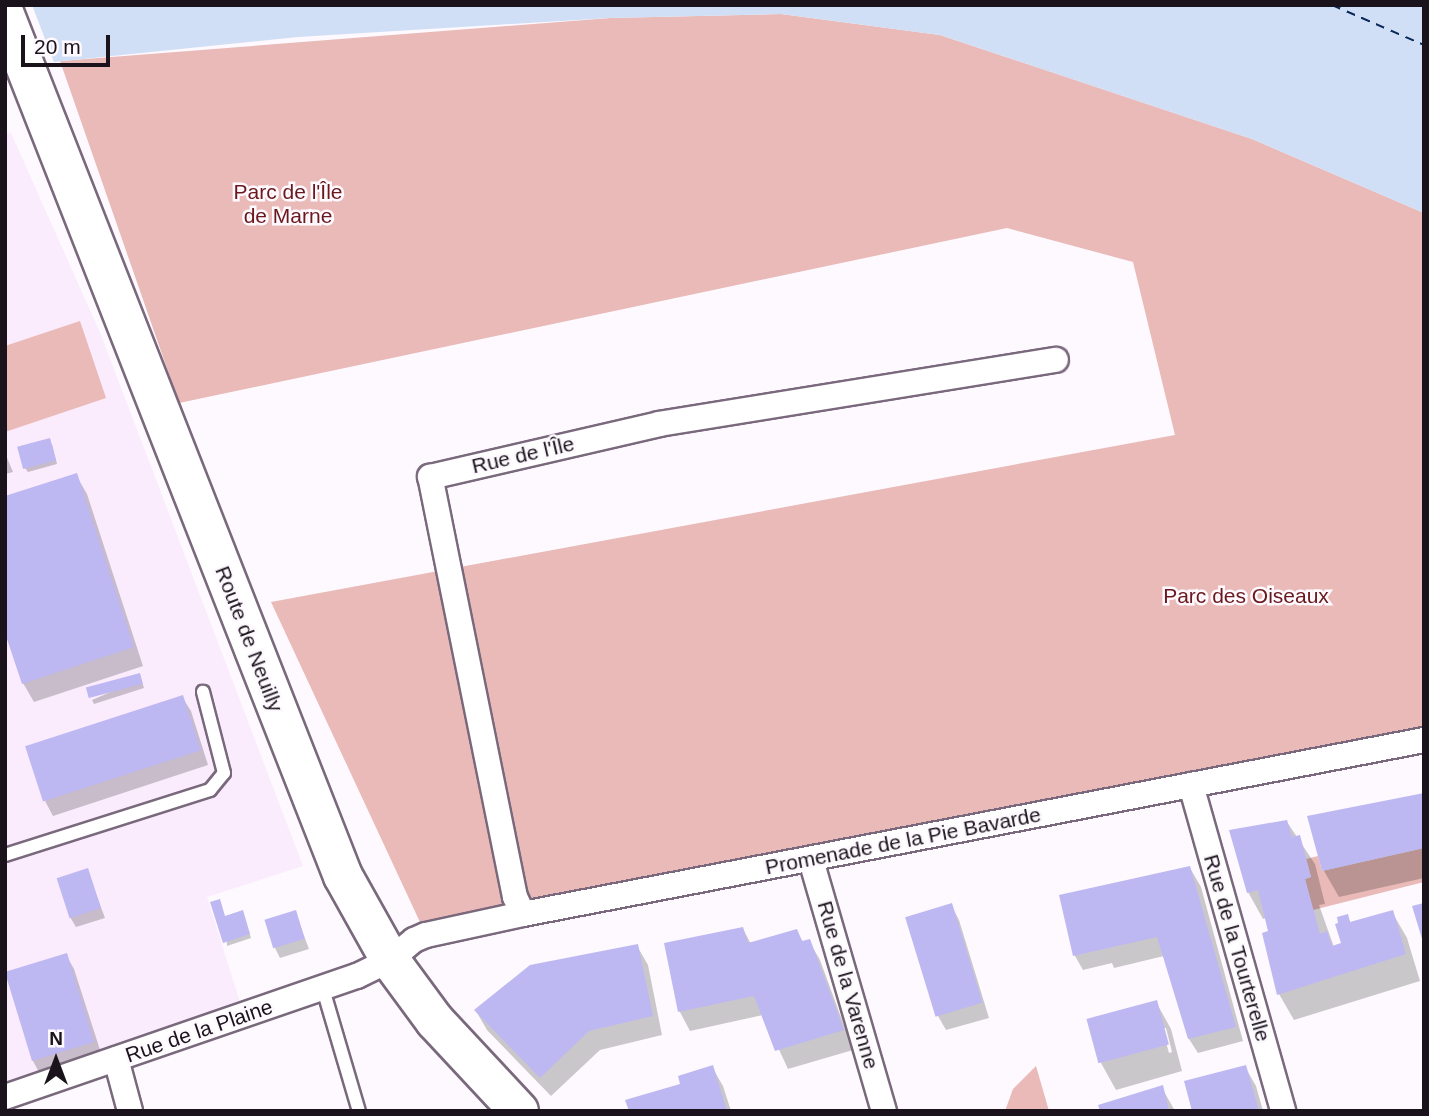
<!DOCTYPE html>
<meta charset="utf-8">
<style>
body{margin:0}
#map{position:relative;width:1429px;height:1116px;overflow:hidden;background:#fdf9fe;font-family:Helvetica,sans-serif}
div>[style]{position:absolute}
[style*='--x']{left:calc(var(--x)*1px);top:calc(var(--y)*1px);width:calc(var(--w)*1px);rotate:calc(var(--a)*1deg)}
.built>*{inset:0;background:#faebfd}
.green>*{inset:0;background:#e9bab7}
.water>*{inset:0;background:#d0dff5}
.pier>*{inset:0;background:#fdf9fe}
.shadow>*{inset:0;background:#0003}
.ferry>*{height:2px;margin-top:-1px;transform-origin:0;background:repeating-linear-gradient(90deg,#082957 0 9px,transparent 0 16px)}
.building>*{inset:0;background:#bdb7f2;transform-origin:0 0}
.roads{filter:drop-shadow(2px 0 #7a697d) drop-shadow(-2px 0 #7a697d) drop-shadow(0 2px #7a697d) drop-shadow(0 -2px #7a697d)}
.service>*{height:12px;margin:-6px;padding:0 6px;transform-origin:6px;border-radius:6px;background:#fff}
.minor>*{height:24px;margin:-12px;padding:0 12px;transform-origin:12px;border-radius:12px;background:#fff}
.primary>*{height:38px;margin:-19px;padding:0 19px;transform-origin:19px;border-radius:19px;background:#fff}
span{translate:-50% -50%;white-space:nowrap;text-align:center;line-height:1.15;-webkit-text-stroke:5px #fdf9fe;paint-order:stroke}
.park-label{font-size:21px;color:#6a181c}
.street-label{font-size:21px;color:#1a131c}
.frame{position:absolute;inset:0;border:7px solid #1a131c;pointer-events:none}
.north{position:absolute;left:21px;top:1025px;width:70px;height:70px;-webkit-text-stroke:5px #fdf9fe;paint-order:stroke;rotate:0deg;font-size:19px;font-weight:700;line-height:28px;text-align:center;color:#1a131c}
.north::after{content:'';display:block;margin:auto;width:24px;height:32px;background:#1a131c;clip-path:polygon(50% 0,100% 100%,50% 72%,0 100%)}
.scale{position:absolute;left:21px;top:35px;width:89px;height:32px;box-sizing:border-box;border:4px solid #1a131c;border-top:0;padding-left:9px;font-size:21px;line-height:24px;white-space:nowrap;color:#1a131c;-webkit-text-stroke:5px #fdf9fe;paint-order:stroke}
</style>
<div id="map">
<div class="built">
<i style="clip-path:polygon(11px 133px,101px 335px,303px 866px,207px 897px,244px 1015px,5px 1097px,5px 134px)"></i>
</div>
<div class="green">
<i style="clip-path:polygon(781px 14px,940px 35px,1252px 139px,1424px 213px,1424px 742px,426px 935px,271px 602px,1175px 435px,1133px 262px,1007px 228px,179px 403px,60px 61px,610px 18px)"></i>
<i style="clip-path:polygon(80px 321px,106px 398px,5px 432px,5px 346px)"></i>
<i style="clip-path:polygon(1424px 848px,1424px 882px,1313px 910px,1305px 879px,1311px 877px,1306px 859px,1318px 856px,1322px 871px)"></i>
<i style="clip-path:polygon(1036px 1066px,1049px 1111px,1005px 1111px,1013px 1089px)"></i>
</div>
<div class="water">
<i style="clip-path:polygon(5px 5px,1424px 5px,1424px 213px,1252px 139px,940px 35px,781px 14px,610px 18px,298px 37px,5px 67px)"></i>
</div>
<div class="pier">
<i style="clip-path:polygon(5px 5px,32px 5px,55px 65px,5px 70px)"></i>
</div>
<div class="shadow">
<i style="clip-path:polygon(52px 444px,57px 464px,28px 472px,25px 468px)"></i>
<i style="clip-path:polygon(5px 453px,13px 472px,5px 474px)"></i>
<i style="clip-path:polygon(76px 475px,87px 494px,143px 666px,34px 702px,23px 683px)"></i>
<i style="clip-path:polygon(141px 679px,144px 688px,94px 704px,92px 700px)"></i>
<i style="clip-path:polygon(182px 697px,191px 711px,208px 765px,53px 816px,45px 801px)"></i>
<i style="clip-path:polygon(1424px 796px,1424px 878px,1339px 897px,1324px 871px,1310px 817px)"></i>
<i style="clip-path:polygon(1287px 822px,1315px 864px,1325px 904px,1319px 905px,1334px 947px,1343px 944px,1347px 916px,1351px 923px,1392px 912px,1407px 938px,1420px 981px,1294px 1020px,1279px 994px,1266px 918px,1263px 919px,1248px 892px)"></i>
<i style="clip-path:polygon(1190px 868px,1201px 887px,1243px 1041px,1198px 1053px,1189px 1039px,1164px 956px,1114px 968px,1112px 963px,1083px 970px,1075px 956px,1061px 896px)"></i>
<i style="clip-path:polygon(87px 870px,105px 918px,76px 927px,70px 917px)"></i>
<i style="clip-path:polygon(951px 905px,959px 920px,989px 1018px,946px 1030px,938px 1016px,907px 918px)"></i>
<i style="clip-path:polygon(295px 912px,309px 949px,280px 958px,275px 948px)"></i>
<i style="clip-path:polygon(244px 916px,251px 938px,227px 946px,225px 917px)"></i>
<i style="clip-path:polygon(743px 929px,751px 944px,797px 932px,803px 942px,809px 941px,820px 960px,853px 1050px,788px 1069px,763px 1015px,690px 1031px,680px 1012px,666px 944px)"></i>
<i style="clip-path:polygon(637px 946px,648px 965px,662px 1035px,600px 1050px,551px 1096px,487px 1030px,476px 1011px)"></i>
<i style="clip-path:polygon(66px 955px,74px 969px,102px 1056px,41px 1076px,33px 1061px,6px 974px)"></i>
<i style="clip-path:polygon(evenodd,1156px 1002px,1171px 1029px,1182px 1071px,1116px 1090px,1101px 1063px,1156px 1002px,1162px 1028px,1166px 1028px,1172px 1052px,1169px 1053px,1162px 1028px)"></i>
<i style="clip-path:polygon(712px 1067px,723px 1086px,731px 1111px,631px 1111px)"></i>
<i style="clip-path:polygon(1245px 1067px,1256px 1086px,1263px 1111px,1194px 1111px)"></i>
<i style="clip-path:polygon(1162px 1088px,1175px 1111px,1102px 1111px)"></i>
</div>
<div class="ferry">
<i style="--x:1332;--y:5;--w:100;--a:23.5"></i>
</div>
<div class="building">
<i style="left:50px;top:438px;width:23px;height:34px;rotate:75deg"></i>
<i style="clip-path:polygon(77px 473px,134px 647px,22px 684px,5px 633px,5px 496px)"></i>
<i style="left:140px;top:673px;width:11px;height:56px;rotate:75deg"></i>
<i style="left:183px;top:695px;width:58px;height:166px;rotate:72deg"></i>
<i style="clip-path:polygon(1424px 793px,1424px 848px,1322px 871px,1307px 816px)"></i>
<i style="clip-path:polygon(1287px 820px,1292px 837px,1300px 835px,1311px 877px,1305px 879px,1320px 934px,1327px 931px,1332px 946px,1341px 943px,1335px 924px,1338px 923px,1337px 917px,1348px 914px,1350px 922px,1393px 910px,1406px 954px,1277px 995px,1262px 933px,1268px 931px,1258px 890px,1247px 893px,1229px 830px)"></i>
<i style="clip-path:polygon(1190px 866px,1236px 1027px,1188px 1039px,1157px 937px,1073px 956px,1059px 895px)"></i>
<i style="left:88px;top:868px;width:42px;height:33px;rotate:72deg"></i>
<i style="clip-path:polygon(220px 899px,225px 916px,243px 910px,250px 934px,223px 943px,210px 902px)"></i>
<i style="left:952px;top:903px;width:104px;height:49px;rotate:73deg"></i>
<i style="clip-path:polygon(1424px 903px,1424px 942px,1423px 942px,1412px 906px)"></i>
<i style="left:296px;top:910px;width:30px;height:33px;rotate:73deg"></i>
<i style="clip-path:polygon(743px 927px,748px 943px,797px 929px,802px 941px,810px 939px,844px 1030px,775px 1051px,754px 996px,678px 1012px,664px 943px)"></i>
<i style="clip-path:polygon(638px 944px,653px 1016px,589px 1031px,540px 1078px,474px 1010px,530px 965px)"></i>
<i style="left:67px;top:953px;width:93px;height:65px;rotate:73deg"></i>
<i style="left:1157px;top:1000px;width:46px;height:73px;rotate:75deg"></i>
<i style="clip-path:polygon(713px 1065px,727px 1111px,629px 1111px,625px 1100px,680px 1084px,678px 1076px)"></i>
<i style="clip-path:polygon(1246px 1065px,1259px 1111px,1192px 1111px,1184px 1081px)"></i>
<i style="clip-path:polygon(1163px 1085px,1169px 1111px,1100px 1111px,1098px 1105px)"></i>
</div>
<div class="roads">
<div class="service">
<i style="--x:5;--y:855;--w:215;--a:-17.6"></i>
<i style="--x:210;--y:790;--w:22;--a:-51"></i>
<i style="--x:224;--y:773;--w:84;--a:-104.5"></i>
<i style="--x:323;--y:989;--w:127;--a:73.6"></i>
</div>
<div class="minor">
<i style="--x:1191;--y:785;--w:339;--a:74.2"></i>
<i style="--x:811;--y:860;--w:261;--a:73.8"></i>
<i style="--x:523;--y:914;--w:19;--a:-115"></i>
<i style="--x:515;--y:897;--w:429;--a:-101.4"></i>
<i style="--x:430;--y:477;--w:235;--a:-13"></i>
<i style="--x:659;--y:424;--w:402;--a:-9.2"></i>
<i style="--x:116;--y:1059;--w:54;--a:74.9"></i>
<i style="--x:5;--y:1097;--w:372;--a:-19"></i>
<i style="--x:357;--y:976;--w:37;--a:-26"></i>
<i style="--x:390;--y:960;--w:31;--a:-40"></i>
<i style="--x:414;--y:940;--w:13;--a:-23"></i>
<i style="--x:426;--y:935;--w:99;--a:-12.2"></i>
<i style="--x:523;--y:914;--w:918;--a:-10.93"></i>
</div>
<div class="primary">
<i style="--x:5;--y:15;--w:925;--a:68.57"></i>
<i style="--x:343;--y:876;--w:96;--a:60.8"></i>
<i style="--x:390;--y:960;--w:76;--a:53.6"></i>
<i style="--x:435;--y:1021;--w:123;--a:47"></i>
</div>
</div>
<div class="park-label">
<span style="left:288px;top:204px">Parc de l'Île<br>de Marne</span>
<span style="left:1246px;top:596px">Parc des Oiseaux</span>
</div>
<div class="street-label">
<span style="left:523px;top:455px;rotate:-13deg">Rue de l'Île</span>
<span style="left:249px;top:639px;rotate:69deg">Route de Neuilly</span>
<span style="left:903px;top:841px;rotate:-11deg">Promenade de la Pie Bavarde</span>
<span style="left:1237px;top:948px;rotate:74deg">Rue de la Tourterelle</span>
<span style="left:848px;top:985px;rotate:74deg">Rue de la Varenne</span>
<span style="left:199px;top:1031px;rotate:-19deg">Rue de la Plaine</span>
</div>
<div class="frame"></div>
<div class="north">N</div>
<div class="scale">20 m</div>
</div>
